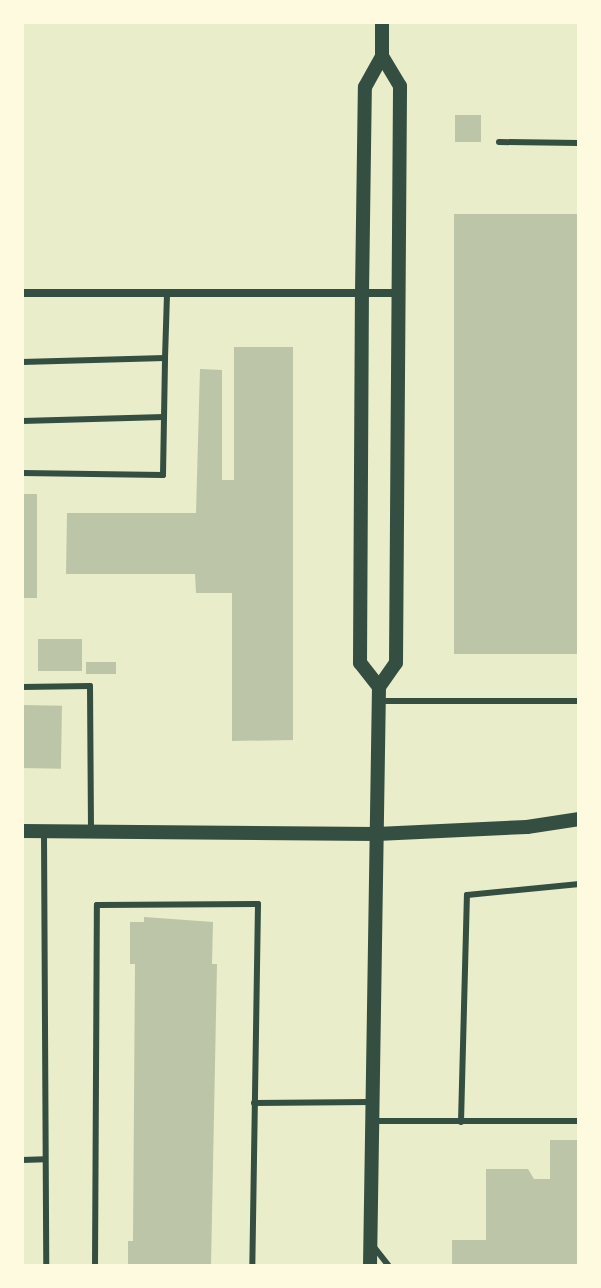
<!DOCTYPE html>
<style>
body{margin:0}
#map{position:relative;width:601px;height:1288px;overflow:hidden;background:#e9edc9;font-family:"PT Sans Narrow",sans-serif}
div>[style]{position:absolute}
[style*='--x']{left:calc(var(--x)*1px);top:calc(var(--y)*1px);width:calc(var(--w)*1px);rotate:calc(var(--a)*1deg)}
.building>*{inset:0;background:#bcc5a7;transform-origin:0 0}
.service>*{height:6px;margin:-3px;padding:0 3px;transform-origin:3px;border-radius:3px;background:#344e41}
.minor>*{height:8px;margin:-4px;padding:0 4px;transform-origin:4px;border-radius:4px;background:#344e41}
.tertiary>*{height:14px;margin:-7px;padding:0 7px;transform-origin:7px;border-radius:7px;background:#344e41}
span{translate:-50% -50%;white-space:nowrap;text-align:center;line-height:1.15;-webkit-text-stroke:7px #fefae0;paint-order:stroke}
.frame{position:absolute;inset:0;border:24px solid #fefae0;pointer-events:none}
</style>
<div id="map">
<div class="building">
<i style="left:455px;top:115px;width:26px;height:27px"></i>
<i style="left:454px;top:214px;width:125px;height:440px"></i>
<i style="clip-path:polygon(234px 347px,293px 347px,293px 740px,232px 741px,232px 593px,196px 593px,195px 574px,66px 574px,67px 513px,196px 513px,200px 369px,222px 370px,222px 480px,234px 480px)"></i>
<i style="left:22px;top:494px;width:15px;height:104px"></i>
<i style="left:38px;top:639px;width:44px;height:32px"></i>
<i style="left:86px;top:662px;width:30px;height:12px"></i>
<i style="left:22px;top:705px;width:40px;height:63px;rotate:1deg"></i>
<i style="clip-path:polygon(144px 917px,213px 922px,212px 964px,217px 964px,211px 1266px,128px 1266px,128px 1241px,133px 1241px,135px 964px,130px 964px,130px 922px,144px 922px)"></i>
<i style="clip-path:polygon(550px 1140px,579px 1140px,579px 1266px,452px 1266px,452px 1240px,486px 1240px,486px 1169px,528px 1169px,534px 1179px,550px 1179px)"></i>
</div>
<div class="service">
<i style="--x:499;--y:142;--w:80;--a:0.7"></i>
<i style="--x:22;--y:362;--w:143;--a:-1.6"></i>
<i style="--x:165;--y:358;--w:65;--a:-88.2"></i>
<i style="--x:22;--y:421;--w:142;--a:-1.6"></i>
<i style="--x:22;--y:473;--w:141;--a:0.8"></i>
<i style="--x:163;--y:475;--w:117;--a:-89"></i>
<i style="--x:22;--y:687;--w:68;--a:-0.8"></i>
<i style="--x:90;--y:686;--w:146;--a:89.6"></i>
<i style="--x:379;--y:701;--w:200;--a:0"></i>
<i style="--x:44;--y:834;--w:432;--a:89.7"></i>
<i style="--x:254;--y:1103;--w:116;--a:-0.5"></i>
<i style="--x:373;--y:1121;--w:206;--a:0"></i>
<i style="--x:461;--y:1122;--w:227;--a:-88.5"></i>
<i style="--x:467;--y:895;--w:113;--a:-5.6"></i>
<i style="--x:22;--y:1160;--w:23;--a:-2"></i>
<i style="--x:374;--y:1247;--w:24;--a:52"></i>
<i style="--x:95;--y:1266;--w:361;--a:-89.7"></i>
<i style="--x:97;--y:905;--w:161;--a:-0.4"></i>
<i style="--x:258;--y:904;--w:362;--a:90.9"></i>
</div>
<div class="minor">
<i style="--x:22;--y:293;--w:377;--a:0"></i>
</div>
<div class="tertiary">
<i style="--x:379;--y:687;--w:31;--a:-128"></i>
<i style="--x:360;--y:663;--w:370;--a:-89.7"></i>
<i style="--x:362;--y:293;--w:206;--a:-89.2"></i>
<i style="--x:365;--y:87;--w:35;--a:-61"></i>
<i style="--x:382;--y:56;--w:34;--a:-90"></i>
<i style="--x:22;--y:831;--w:355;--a:0.5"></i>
<i style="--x:377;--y:834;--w:150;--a:-2.7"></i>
<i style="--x:527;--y:827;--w:53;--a:-8.7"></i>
<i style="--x:370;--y:1266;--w:579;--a:-89.11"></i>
<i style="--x:379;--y:687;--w:29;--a:-55"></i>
<i style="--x:396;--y:663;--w:577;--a:-89.6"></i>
<i style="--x:400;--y:86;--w:35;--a:-121"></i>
</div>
<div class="frame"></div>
</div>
